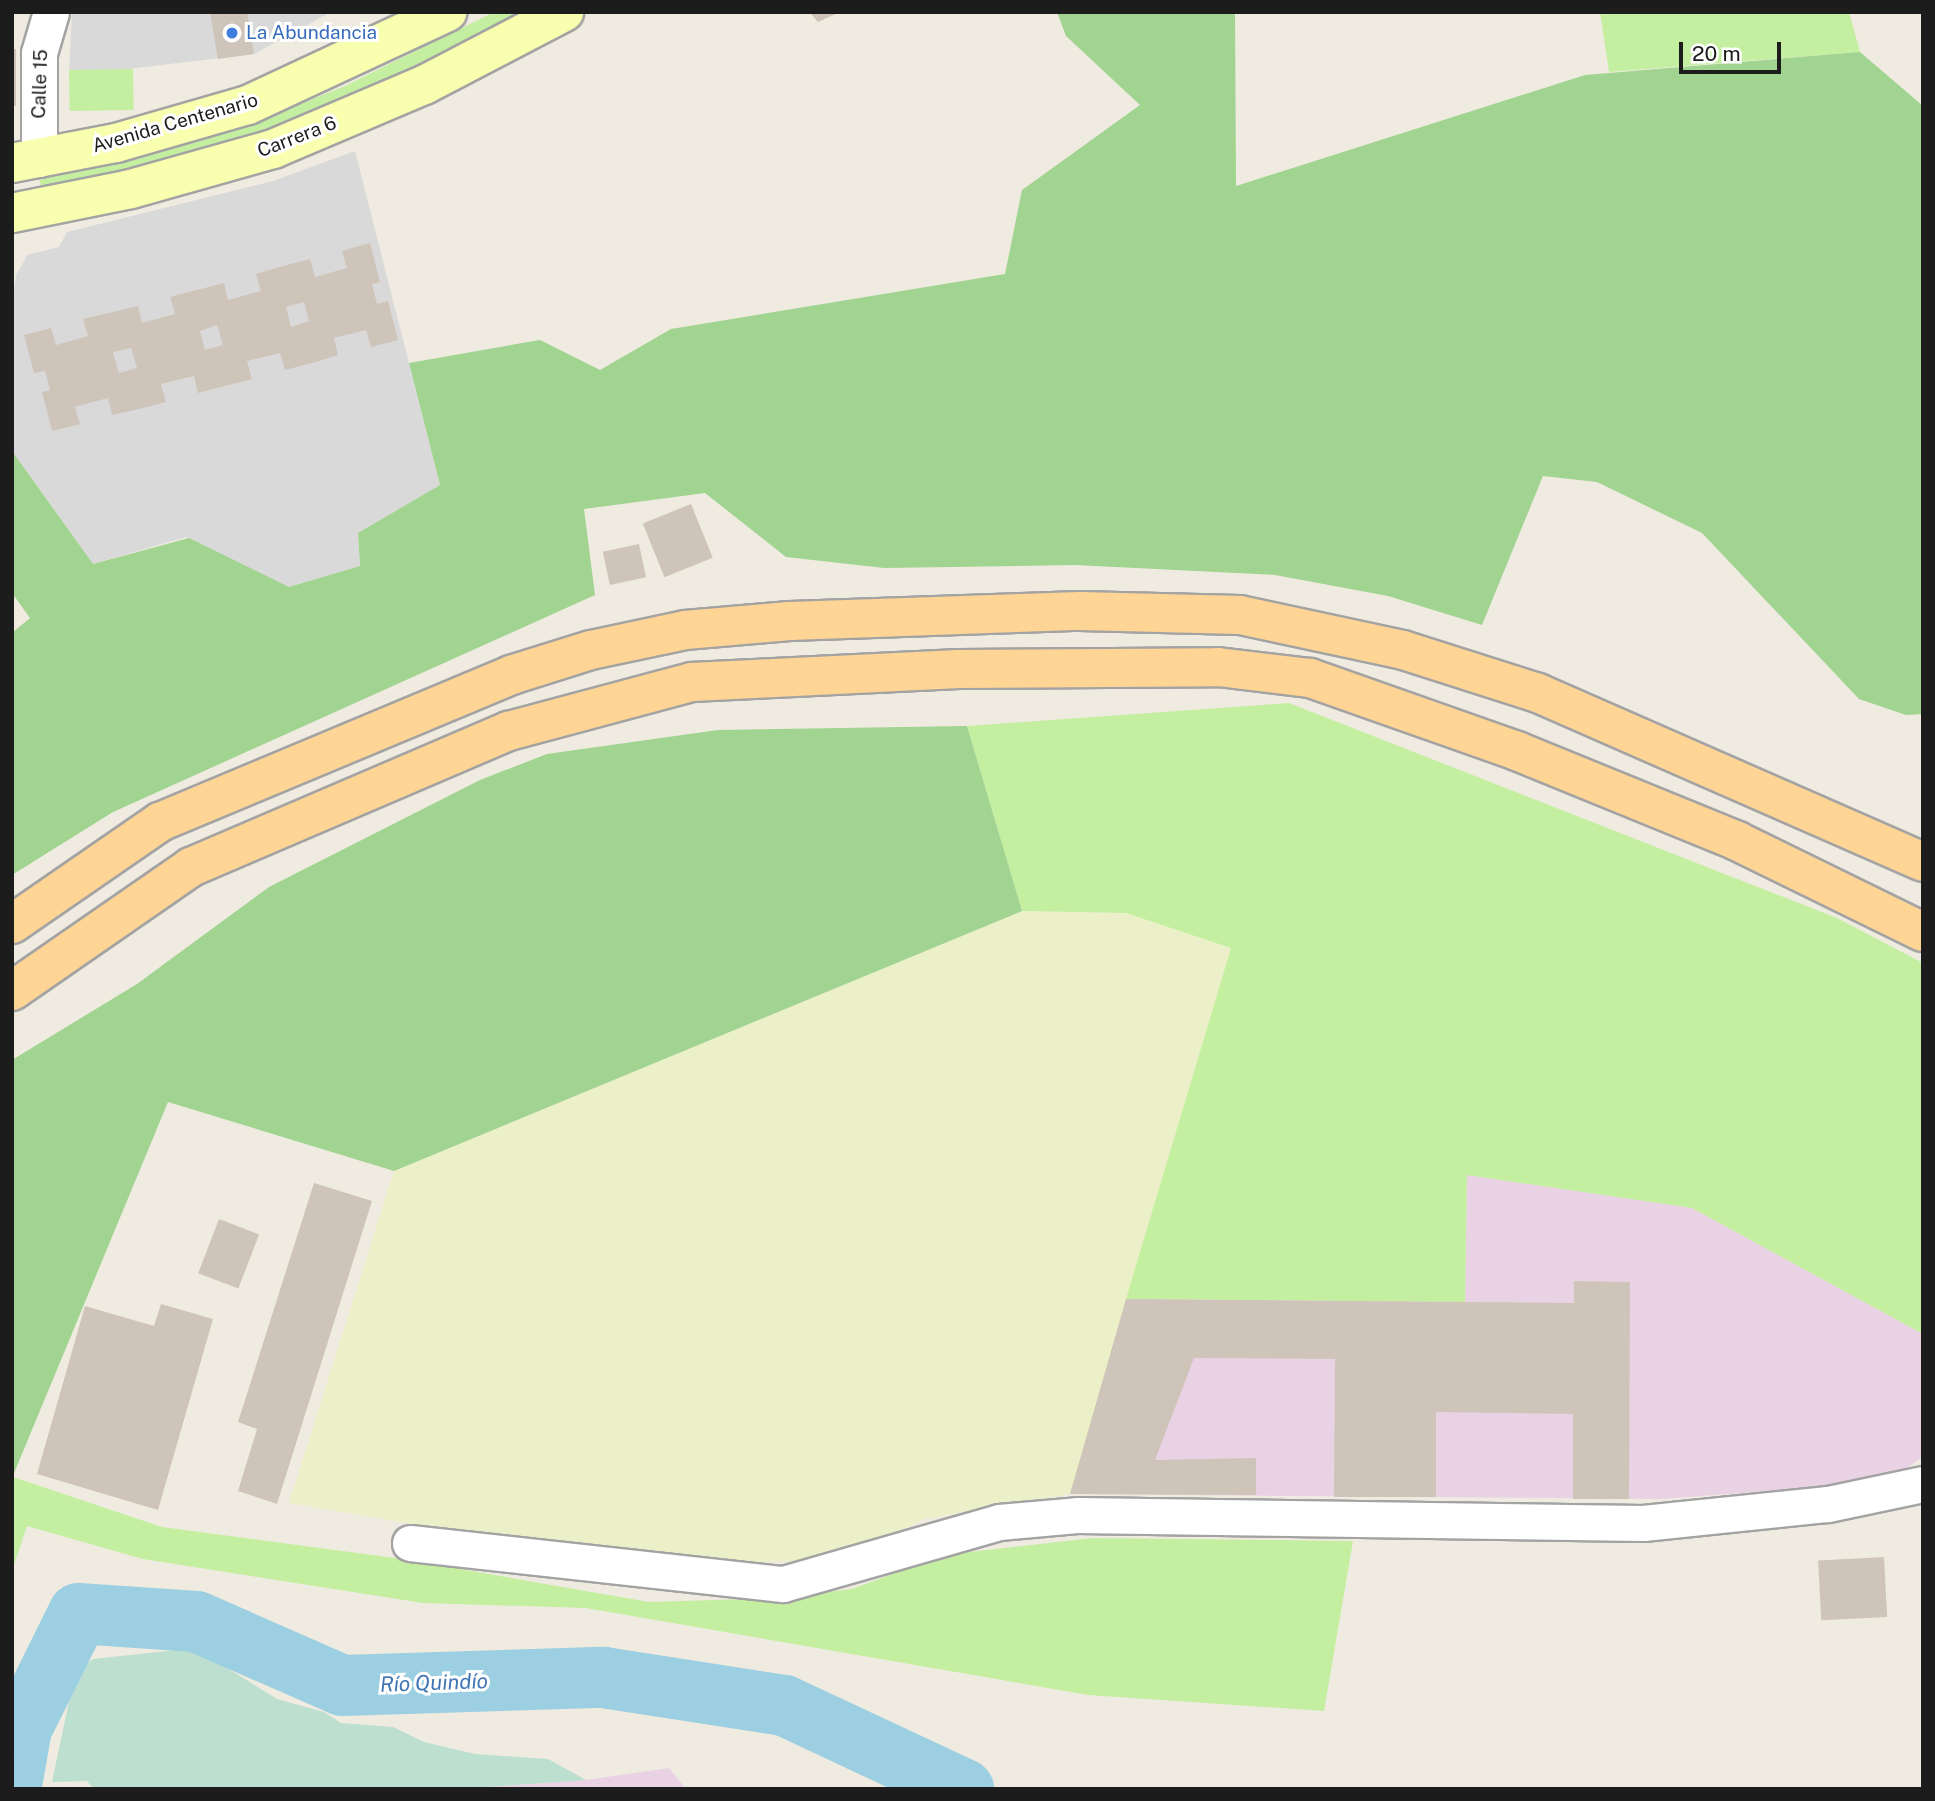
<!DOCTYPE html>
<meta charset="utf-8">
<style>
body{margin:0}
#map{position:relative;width:1935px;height:1801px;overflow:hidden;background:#efebe0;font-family:"Public Sans",sans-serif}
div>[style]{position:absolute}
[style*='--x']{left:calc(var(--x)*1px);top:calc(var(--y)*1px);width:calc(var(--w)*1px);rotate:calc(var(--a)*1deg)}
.residential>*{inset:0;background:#dad9d9}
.industrial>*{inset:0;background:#e9d2e3}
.farmland>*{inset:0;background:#ecf0c9}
.grass>*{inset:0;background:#c4efa0;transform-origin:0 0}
.forest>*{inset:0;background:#a1d391}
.wetland>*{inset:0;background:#bcdfd0}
.river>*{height:61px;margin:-30.5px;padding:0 30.5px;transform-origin:30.5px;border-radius:30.5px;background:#9ccfe1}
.building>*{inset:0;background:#cfc4b9;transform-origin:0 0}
.roads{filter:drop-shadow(2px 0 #a3a3a3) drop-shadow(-2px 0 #a3a3a3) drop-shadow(0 2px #a3a3a3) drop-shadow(0 -2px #a3a3a3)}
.minor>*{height:35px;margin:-17.5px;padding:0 17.5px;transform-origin:17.5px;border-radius:17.5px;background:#fff}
.secondary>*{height:38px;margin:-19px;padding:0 19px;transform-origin:19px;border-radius:19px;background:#f8ffae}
.primary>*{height:38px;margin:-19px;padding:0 19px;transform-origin:19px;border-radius:19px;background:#ffd595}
.dots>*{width:19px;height:19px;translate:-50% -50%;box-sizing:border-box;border:4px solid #fff;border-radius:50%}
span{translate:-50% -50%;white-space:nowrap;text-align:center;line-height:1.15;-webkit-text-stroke:6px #fff;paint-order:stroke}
.shop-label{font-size:19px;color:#366cbe}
.left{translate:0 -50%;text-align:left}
.street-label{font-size:19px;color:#1c1c1c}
.water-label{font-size:21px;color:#4076b5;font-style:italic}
.frame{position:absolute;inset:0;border:14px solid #1c1c1c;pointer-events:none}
.scale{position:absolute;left:1679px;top:42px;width:102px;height:32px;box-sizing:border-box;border:4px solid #1c1c1c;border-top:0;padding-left:9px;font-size:21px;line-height:24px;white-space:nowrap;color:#1c1c1c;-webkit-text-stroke:5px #fff;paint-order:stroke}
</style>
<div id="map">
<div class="residential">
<i style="clip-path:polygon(72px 12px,331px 12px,254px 54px,69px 76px)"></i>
<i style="clip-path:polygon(355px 151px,440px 485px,358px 533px,360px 566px,289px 587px,186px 537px,93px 564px,12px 451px,12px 306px,16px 276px,27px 255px,59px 247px,67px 232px,273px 181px)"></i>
</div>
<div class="industrial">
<i style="clip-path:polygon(1467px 1175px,1692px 1208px,1923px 1334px,1923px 1457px,1885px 1482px,1662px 1499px,1070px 1494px,1126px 1299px,1465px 1302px)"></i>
<i style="clip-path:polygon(669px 1768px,686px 1789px,460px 1789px,586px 1780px)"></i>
</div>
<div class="farmland">
<i style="clip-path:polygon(1022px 911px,1126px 913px,1232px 948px,1070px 1494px,924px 1519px,838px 1562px,771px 1561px,702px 1573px,289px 1503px,394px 1171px)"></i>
</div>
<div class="grass">
<i style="clip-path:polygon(494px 12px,522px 12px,350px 98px,260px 134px,186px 157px,41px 188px,39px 176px,182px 145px,256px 122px,345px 86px)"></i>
<i style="clip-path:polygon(1600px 12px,1849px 12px,1860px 52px,1609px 72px)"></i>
<i style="left:133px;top:69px;width:41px;height:64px;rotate:89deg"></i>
<i style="clip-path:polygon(1289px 703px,1837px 918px,1923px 963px,1923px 1334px,1692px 1208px,1467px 1175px,1465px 1302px,1126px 1299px,1231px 948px,1126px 913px,1022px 911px,967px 726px)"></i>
<i style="clip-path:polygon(13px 1477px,162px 1527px,402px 1559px,649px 1602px,781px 1598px,852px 1589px,944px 1555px,1092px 1538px,1353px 1541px,1324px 1711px,1088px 1695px,586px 1608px,423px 1603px,143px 1559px,27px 1526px,12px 1571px)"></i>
</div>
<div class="forest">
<i style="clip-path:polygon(1057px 12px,1235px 12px,1236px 186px,1585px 75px,1860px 52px,1923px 106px,1923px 714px,1906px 715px,1859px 699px,1702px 533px,1597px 482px,1543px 476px,1482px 625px,1388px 596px,1275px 575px,1075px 565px,884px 568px,786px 557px,705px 493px,584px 509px,595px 595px,113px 812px,12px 875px,12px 633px,30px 618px,12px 593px,12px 451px,93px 564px,189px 538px,289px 587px,360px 566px,358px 533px,440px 485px,409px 363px,540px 340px,600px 370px,671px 329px,1005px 274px,1022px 190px,1140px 105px,1066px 36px)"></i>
<i style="clip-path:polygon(967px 726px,1022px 911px,394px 1171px,168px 1102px,12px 1478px,12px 1060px,137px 984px,269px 887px,480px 780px,547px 754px,718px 730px)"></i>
</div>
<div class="wetland">
<i style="clip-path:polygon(195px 1648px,277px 1699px,324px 1712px,341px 1723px,393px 1727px,424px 1742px,475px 1754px,548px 1759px,586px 1780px,460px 1789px,94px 1789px,87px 1781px,52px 1782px,75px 1673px,93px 1659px)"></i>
</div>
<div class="river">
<i style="--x:12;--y:1779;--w:52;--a:-80"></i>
<i style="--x:21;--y:1728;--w:128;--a:-63.6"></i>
<i style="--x:78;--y:1613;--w:118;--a:3.9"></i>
<i style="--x:196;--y:1621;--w:159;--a:23.7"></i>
<i style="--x:342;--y:1685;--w:261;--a:-1.8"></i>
<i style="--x:603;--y:1677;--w:183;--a:8.8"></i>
<i style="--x:784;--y:1705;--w:198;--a:25.1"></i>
</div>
<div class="building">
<i style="clip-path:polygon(210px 12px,247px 12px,254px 54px,218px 59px)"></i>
<i style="clip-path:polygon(809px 12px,840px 12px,818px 22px)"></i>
<i style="left:16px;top:49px;width:57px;height:4px;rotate:90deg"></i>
<i style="clip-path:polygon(evenodd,370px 243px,380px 282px,372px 284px,377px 304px,388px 301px,398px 340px,371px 347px,366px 330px,334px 338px,338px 355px,312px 363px,285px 370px,280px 353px,247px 361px,252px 379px,198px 393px,194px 376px,161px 384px,166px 402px,139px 409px,112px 415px,108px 398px,75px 407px,80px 424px,52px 431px,42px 392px,50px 390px,45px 371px,34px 373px,24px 335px,51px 328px,56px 345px,88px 336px,83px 319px,138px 306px,142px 323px,175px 314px,170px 297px,224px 283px,228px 300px,261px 291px,256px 274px,283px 266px,310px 259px,315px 277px,347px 268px,342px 251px,370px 243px,304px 302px,309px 321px,291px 327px,286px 307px,304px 302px,370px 243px,217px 325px,223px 345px,205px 350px,200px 331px,217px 325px,370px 243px,131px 348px,137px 368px,119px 373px,113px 352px,131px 348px)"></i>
<i style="left:691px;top:504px;width:58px;height:52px;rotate:68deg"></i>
<i style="left:639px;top:544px;width:34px;height:37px;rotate:78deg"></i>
<i style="clip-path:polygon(314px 1183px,372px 1201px,277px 1504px,238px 1491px,257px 1429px,238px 1422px)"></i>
<i style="left:219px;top:1219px;width:43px;height:58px;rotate:21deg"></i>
<i style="clip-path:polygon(1574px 1281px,1630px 1282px,1629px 1499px,1573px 1499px,1573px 1414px,1436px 1412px,1436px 1497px,1334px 1497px,1335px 1359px,1194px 1358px,1155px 1460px,1256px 1458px,1256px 1495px,1070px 1494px,1126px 1299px,1574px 1303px)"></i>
<i style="clip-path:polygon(161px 1304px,213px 1319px,158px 1510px,37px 1474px,85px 1306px,154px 1326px)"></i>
<i style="left:1884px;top:1557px;width:60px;height:66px;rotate:87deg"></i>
</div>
<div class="roads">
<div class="minor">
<i style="--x:39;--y:159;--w:106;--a:-90"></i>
<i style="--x:39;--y:53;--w:43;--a:-73.7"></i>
<i style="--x:410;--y:1543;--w:375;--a:6.3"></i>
<i style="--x:783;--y:1584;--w:225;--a:-16"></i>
<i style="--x:999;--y:1522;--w:78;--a:-5.1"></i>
<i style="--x:1077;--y:1515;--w:566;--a:0.81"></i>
<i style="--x:1643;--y:1523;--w:186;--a:-5.9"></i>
<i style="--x:1828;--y:1504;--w:97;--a:-11.9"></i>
</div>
<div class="secondary">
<i style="--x:12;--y:163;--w:106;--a:-10.9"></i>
<i style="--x:116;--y:143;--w:137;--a:-16.1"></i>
<i style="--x:248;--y:105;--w:220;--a:-25"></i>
<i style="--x:12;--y:213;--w:121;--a:-11.4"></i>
<i style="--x:131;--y:189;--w:148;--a:-15.7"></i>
<i style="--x:273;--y:149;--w:164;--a:-23"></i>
<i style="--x:424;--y:85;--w:158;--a:-27.5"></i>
</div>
<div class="primary">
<i style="--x:12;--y:924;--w:180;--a:-34.6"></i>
<i style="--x:160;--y:822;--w:381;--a:-22.7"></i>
<i style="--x:511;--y:675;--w:84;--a:-17.4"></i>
<i style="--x:591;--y:650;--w:96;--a:-12"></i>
<i style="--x:685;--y:630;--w:105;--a:-4.9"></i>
<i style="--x:790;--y:621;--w:290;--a:-2"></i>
<i style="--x:1080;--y:611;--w:160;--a:1.4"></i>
<i style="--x:1240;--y:615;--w:167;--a:12.1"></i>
<i style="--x:1403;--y:650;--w:142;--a:17.7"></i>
<i style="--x:1538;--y:693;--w:420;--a:23.7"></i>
<i style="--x:12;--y:991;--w:218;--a:-34.7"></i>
<i style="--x:191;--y:867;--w:346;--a:-23.2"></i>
<i style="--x:509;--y:731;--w:189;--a:-15"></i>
<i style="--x:692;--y:682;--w:267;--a:-2.8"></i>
<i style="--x:959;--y:669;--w:259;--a:-0.4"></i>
<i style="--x:1218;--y:667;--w:93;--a:6.8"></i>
<i style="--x:1310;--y:678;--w:219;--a:19.4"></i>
<i style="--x:1517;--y:751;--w:238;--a:22.2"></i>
<i style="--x:1737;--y:841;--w:207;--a:26.1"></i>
</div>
</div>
<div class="dots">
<i style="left:232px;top:33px;background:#3f7fe0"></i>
</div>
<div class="shop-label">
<span class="left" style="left:246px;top:33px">La Abundancia</span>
</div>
<div class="street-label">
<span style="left:40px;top:84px;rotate:-88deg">Calle 15</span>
<span style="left:175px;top:123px;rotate:-16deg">Avenida Centenario</span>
<span style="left:297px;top:137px;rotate:-21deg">Carrera 6</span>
</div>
<div class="water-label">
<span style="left:434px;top:1683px;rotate:-2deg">Río Quindío</span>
</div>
<div class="frame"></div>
<div class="scale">20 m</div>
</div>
